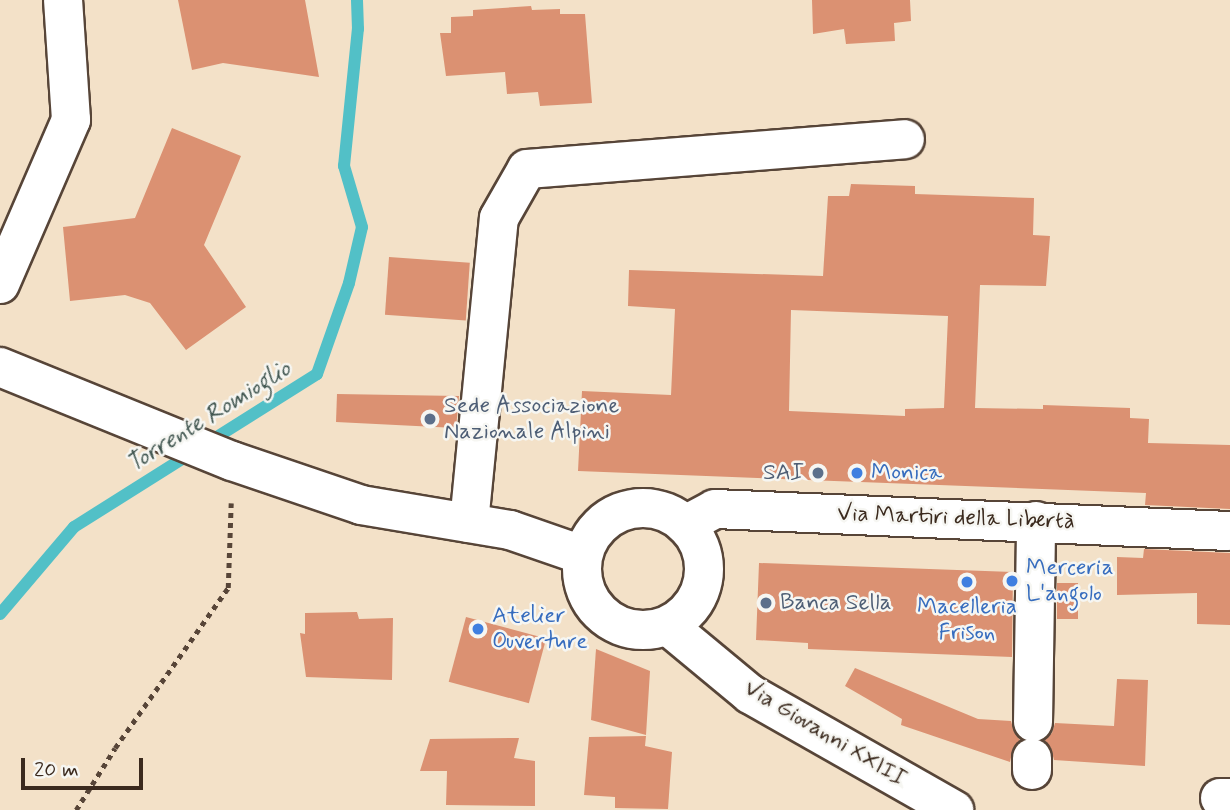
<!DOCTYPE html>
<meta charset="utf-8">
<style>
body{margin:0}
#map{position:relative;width:1230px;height:810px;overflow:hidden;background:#f3e1c8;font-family:Mynerve,sans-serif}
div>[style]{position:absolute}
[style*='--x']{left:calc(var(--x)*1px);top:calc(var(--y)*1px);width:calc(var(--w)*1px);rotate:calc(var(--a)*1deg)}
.stream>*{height:12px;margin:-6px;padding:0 6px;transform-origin:6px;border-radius:6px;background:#52c0c7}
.building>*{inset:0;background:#db9172;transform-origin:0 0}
.path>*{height:4.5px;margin-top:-2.25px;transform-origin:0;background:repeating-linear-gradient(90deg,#574538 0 5px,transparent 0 10px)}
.roads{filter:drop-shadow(2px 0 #574538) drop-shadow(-2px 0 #574538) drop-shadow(0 2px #574538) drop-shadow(0 -2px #574538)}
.minor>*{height:38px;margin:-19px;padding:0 19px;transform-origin:19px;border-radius:19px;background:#fff}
.major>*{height:38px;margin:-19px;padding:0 19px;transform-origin:19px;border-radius:19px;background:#fff}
.major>.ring{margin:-19px;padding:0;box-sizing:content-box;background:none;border:38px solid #fff;border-radius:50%}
.dots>*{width:19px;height:19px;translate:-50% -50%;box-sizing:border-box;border:4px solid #f6f6f2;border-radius:50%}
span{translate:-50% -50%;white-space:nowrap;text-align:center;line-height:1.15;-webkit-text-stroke:5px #f6f6f2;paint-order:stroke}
.service-label{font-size:23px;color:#4e5e75}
.left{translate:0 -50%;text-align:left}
.right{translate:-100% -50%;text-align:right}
.shop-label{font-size:23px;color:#366cbe}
.street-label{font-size:23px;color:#3b2a1e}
.water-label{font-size:24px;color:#425751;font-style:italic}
.scale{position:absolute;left:21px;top:758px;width:122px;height:32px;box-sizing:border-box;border:4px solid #3b2a1e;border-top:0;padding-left:9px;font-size:21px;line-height:24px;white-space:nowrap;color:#3b2a1e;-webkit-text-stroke:5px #f6f6f2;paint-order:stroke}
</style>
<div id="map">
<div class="stream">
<i style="--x:0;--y:614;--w:114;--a:-49.6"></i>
<i style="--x:74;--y:527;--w:287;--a:-32.2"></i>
<i style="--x:317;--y:374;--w:96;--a:-70.6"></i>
<i style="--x:349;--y:283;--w:57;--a:-76.9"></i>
<i style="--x:362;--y:227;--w:64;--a:-106.4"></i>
<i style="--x:344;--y:166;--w:138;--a:-84.2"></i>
<i style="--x:358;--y:29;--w:29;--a:-92"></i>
</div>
<div class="building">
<i style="clip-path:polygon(178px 0,305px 0,319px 77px,223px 63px,192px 70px)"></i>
<i style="clip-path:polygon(812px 0,910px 0,911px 21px,894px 23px,895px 41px,846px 44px,844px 29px,813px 34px)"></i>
<i style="clip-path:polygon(531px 6px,532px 10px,560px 9px,560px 14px,585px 14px,592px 103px,540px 106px,538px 92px,507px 94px,505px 72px,446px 76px,440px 33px,451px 33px,451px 17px,473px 16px,473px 10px)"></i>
<i style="clip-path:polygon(172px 128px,241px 156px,204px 245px,246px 307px,186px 350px,150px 303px,125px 295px,70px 301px,63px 227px,135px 218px)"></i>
<i style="clip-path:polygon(evenodd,851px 184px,915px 186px,915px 194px,1034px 198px,1033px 235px,1050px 236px,1046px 286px,980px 285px,975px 408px,1043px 409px,1043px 405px,1130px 408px,1130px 418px,1149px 419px,1148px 443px,1230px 445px,1230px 509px,1145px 505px,1146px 493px,578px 471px,582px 391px,671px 395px,675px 309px,628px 306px,629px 270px,823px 276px,828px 196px,849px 196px,851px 184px,791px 310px,948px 316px,944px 408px,905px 409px,905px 416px,789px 411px,791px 310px)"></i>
<i style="left:389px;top:257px;width:81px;height:58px;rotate:4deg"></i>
<i style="clip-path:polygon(337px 394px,459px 396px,456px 428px,336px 422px)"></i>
<i style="clip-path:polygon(1144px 549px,1230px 553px,1230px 625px,1197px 624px,1197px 593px,1117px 595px,1117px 557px,1143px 558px)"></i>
<i style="clip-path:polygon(759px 563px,1013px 572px,1012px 657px,808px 649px,808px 643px,756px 640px)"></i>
<i style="left:1057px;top:583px;width:21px;height:36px"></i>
<i style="clip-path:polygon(357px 612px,359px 619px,393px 618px,392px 680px,306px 677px,300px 633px,305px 634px,305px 613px)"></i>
<i style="left:466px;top:617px;width:83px;height:67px;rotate:15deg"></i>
<i style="clip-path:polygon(596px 649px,650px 671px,646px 735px,591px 720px)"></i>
<i style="clip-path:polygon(855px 668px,978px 719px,1011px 721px,1014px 732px,1020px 740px,1013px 748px,1010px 762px,901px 725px,902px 719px,845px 686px)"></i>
<i style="clip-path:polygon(1117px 679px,1148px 680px,1145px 766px,1054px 760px,1051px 748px,1044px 740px,1052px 733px,1055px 723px,1114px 726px)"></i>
<i style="clip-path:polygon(646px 736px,645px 746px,672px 752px,668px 809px,615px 808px,615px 797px,584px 795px,589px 737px)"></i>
<i style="clip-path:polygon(519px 738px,514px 758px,535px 761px,535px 806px,446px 805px,447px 771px,420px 771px,430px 739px)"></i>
</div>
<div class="path">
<i style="--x:76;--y:810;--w:73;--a:-57.8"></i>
<i style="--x:115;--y:748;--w:196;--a:-54.8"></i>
<i style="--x:228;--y:588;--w:85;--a:-88"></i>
</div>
<div class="roads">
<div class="minor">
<i style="--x:0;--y:284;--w:179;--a:-66.6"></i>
<i style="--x:71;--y:120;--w:120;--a:-93.8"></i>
<i style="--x:469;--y:523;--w:306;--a:-84.4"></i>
<i style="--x:499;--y:218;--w:56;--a:-60.3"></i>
<i style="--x:527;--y:169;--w:379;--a:-4.5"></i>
<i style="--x:1033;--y:722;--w:201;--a:-89.1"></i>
<i style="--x:1032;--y:770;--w:12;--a:-90"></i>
<i style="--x:1220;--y:798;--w:10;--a:0"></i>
</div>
<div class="major">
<i style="--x:0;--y:367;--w:250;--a:22.1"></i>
<i style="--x:232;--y:461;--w:136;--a:18.8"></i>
<i style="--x:361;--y:505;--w:151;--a:9.5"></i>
<i style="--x:510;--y:530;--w:76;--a:19.1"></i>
<i class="ring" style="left:582px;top:508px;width:84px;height:84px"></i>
<i style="--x:685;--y:525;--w:34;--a:-28"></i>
<i style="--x:715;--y:509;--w:515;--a:2.45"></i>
<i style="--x:668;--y:626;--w:107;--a:39.7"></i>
<i style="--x:750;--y:694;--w:235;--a:29.6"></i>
</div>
</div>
<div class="dots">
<i style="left:430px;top:419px;background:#5c6f8a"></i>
<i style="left:818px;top:473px;background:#5c6f8a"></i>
<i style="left:857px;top:473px;background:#3f7fe0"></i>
<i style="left:1012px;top:581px;background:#3f7fe0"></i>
<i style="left:967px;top:582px;background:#3f7fe0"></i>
<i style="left:766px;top:603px;background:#5c6f8a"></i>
<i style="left:478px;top:629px;background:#3f7fe0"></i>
</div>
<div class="service-label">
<span class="left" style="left:444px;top:419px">Sede Associazione<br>Nazionale Alpini</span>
<span class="right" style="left:804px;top:473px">SAI</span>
<span class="left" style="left:780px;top:603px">Banca Sella</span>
</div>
<div class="shop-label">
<span class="left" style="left:871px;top:473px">Monica</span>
<span class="left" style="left:1026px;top:581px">Merceria<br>L'angolo</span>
<span style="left:967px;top:620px">Macelleria<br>Frison</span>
<span class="left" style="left:492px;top:629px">Atelier<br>Ouverture</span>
</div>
<div class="street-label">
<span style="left:956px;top:518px;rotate:2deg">Via Martiri della Libertà</span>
<span style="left:825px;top:734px;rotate:31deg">Via Giovanni XXIII</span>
</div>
<div class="water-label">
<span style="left:209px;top:417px;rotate:-32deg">Torrente Romioglio</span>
</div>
<div class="scale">20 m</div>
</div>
